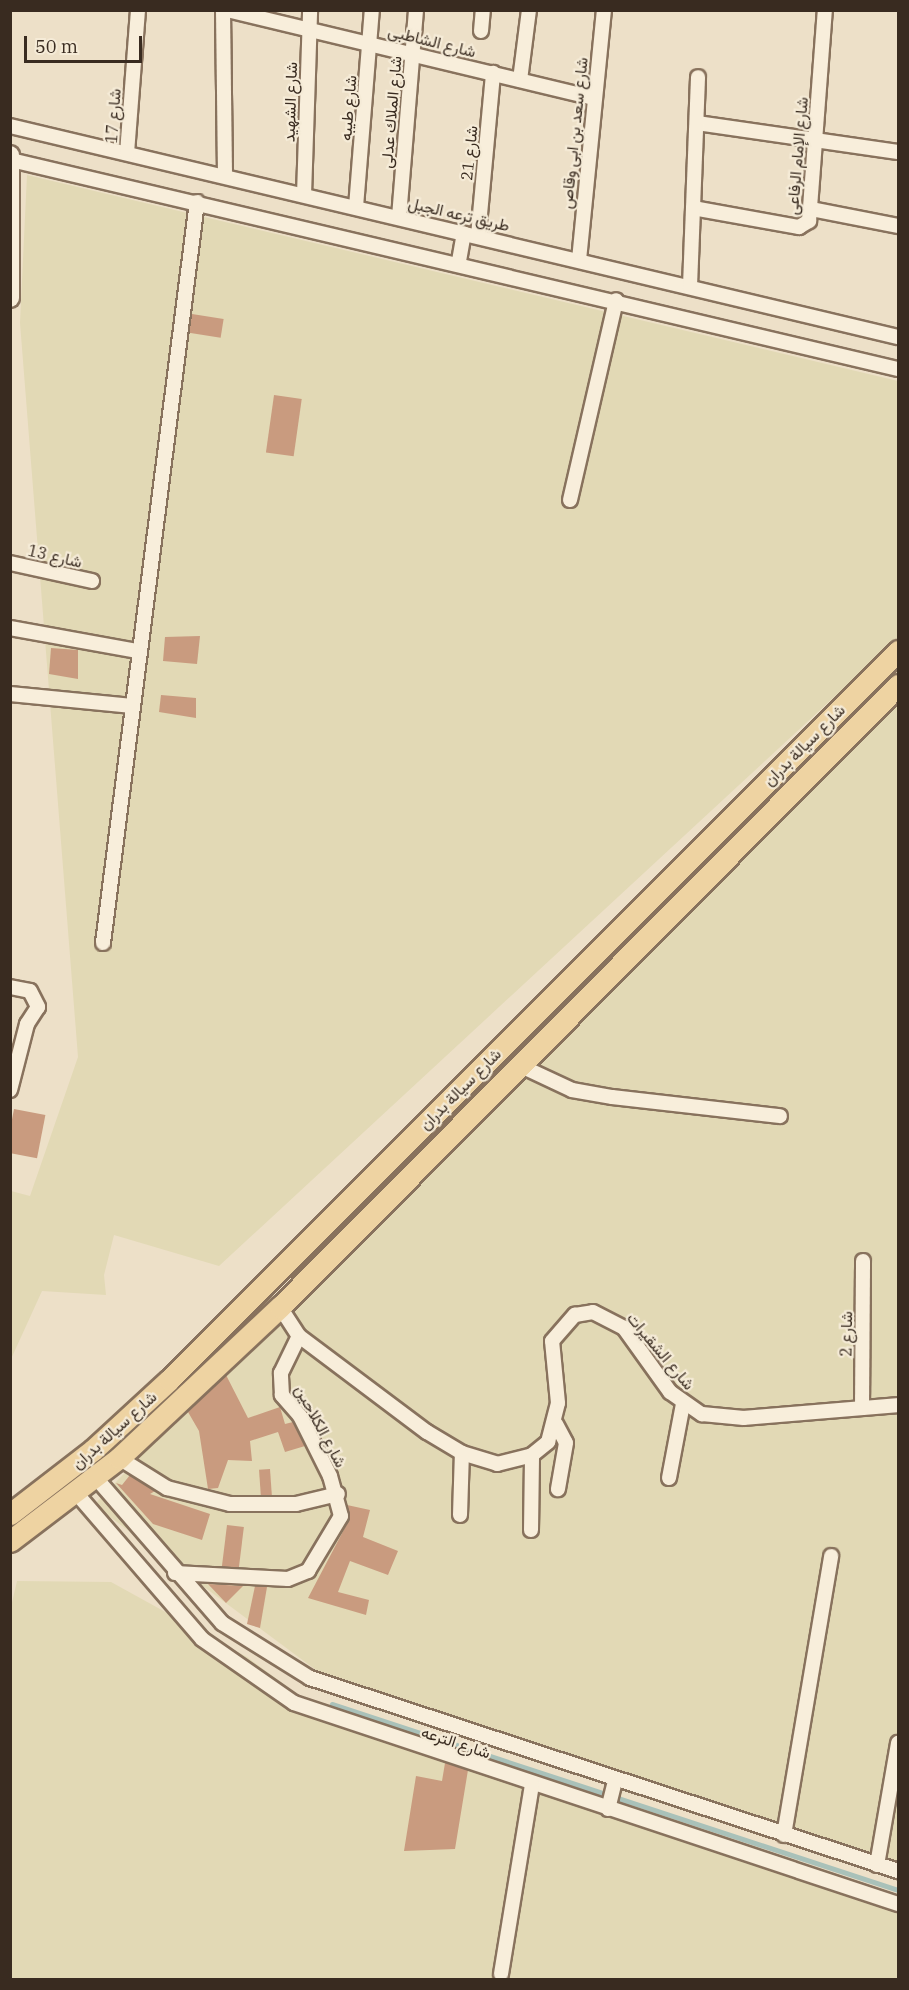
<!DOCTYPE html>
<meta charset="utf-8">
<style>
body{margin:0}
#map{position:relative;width:909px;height:1990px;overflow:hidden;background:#ede0c8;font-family:"IBM Plex Serif",Vazirmatn,serif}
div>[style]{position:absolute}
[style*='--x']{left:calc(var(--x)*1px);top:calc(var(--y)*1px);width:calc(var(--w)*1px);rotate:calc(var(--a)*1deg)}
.farmland>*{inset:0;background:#e2d9b5}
.stream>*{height:4.5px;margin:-2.25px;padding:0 2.25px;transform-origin:2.25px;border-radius:2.25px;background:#a9c1b9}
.building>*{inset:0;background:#c99b7f;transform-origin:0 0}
.roads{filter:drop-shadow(2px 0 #88725d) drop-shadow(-2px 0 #88725d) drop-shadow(0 2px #88725d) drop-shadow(0 -2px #88725d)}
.street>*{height:14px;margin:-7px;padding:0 7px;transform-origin:7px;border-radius:7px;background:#f8eedb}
.secondary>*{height:18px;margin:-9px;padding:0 9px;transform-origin:9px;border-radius:9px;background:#f8eedb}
.primary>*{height:21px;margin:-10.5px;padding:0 10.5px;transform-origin:10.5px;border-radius:10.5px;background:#eed3a2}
span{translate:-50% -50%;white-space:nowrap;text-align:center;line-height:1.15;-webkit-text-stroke:4.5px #f5ebd7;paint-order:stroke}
.street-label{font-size:16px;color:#392b20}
.frame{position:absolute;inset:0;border:12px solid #392b20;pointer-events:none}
.scale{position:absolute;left:24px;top:36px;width:118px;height:27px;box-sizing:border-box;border:3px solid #392b20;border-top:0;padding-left:8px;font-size:18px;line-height:21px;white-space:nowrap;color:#392b20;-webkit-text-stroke:4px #f5ebd7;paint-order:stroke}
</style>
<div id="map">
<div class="farmland">
<i style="clip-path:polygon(27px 175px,898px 381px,898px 638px,219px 1266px,114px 1235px,104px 1275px,106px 1295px,42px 1291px,11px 1359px,11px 1191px,30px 1196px,78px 1057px,20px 323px)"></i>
<i style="clip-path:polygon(898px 663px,898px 1862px,316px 1670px,94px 1505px)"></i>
<i style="clip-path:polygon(17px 1581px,111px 1582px,247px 1657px,319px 1710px,898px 1898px,898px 1979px,11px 1980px,10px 1611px)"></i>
</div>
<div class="stream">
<i style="--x:332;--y:1704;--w:596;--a:18.19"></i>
</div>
<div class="building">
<i style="left:192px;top:314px;width:32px;height:19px;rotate:9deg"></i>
<i style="left:274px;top:395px;width:28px;height:58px;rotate:8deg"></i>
<i style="clip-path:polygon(200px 636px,197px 664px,163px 661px,165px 637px)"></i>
<i style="clip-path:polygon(51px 648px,78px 650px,78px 679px,49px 674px)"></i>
<i style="clip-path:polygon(161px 695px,196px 698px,196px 718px,159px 712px)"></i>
<i style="left:14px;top:1109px;width:32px;height:44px;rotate:11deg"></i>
<i style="clip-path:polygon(226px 1375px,248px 1418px,280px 1407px,285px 1424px,293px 1422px,305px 1446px,285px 1452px,278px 1432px,250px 1441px,252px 1461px,228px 1460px,218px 1488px,208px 1489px,199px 1431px,188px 1412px)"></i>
<i style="left:270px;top:1469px;width:26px;height:11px;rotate:86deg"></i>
<i style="clip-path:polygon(130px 1475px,155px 1491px,150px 1494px,210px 1514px,202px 1540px,153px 1524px,116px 1483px,122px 1485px)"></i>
<i style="clip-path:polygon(347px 1505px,370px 1510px,363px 1537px,398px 1551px,388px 1575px,350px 1561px,338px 1592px,369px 1600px,366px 1615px,308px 1598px,349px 1520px)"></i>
<i style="left:227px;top:1525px;width:17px;height:42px;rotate:7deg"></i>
<i style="clip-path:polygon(208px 1584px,243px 1586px,226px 1603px)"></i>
<i style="clip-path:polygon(255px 1586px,267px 1587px,260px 1628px,247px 1624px)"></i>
<i style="clip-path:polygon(445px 1763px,468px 1770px,455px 1849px,404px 1851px,416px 1776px,442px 1781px)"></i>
</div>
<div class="roads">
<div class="street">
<i style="--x:223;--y:10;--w:166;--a:89.3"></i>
<i style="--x:227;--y:10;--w:377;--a:13.5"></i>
<i style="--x:481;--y:31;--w:21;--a:-85"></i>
<i style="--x:520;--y:80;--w:71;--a:-82.7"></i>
<i style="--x:697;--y:123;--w:203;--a:8.2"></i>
<i style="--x:10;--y:126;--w:913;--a:13.37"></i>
<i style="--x:127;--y:153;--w:143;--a:-85.6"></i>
<i style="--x:11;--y:160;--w:911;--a:13.26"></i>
<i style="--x:304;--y:195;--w:185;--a:-88.1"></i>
<i style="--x:356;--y:207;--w:198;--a:-85.4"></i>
<i style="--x:693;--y:208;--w:108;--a:10.2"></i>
<i style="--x:799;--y:227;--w:12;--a:-31"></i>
<i style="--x:809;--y:221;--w:212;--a:-85.7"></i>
<i style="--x:811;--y:209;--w:89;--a:11.1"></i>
<i style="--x:399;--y:217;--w:208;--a:-85.3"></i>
<i style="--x:478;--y:236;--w:164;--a:-84.7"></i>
<i style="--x:579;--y:260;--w:251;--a:-84.3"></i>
<i style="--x:459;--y:261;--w:28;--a:-80"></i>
<i style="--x:690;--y:286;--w:209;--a:-87.8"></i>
<i style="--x:570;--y:500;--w:205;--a:-77"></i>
<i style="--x:10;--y:563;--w:84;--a:12.4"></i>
<i style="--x:10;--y:628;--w:130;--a:10.2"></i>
<i style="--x:10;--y:694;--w:123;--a:5.6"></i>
<i style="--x:103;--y:943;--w:747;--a:-82.77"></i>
<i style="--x:10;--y:987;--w:20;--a:11"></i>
<i style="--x:30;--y:991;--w:18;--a:63"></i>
<i style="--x:38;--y:1007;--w:20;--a:123"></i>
<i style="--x:27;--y:1024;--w:68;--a:104.4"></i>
<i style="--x:523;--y:1067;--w:54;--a:25.1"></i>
<i style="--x:572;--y:1090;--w:41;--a:9.9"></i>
<i style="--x:612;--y:1097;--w:169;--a:6.5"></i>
<i style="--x:280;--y:1307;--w:35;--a:57"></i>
<i style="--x:299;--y:1336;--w:160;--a:36.9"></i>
<i style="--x:427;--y:1432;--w:41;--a:31"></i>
<i style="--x:462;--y:1453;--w:37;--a:17"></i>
<i style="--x:497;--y:1464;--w:36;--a:-14"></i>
<i style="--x:532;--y:1455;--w:21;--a:-39"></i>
<i style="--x:548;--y:1442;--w:40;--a:-75.6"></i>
<i style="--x:558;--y:1403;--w:62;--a:-95.5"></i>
<i style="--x:552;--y:1341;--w:35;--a:-49"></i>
<i style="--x:575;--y:1315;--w:18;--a:-9"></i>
<i style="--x:593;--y:1312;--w:35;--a:27"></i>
<i style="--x:624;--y:1328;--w:79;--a:54.3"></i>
<i style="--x:670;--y:1392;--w:39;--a:35"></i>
<i style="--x:702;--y:1414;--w:42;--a:5.4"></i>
<i style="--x:744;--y:1418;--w:155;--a:-4.8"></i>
<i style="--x:862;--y:1408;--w:147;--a:-89.6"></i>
<i style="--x:556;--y:1424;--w:21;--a:62"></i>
<i style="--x:566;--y:1443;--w:47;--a:99.9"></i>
<i style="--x:119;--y:1458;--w:57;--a:32"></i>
<i style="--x:167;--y:1488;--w:65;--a:14.3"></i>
<i style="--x:230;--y:1504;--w:66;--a:0"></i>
<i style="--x:296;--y:1504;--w:43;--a:-13.4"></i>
<i style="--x:96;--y:1478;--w:192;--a:49"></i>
<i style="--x:222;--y:1623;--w:104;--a:32"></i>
<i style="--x:310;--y:1678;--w:619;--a:18.17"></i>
<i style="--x:669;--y:1478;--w:75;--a:-79.3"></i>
<i style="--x:77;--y:1494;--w:191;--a:49.2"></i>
<i style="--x:202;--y:1639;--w:112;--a:34.8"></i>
<i style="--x:294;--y:1703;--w:637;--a:18.41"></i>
<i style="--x:460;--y:1515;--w:62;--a:-88.2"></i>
<i style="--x:531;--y:1530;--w:75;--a:-89.2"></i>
<i style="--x:175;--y:1573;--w:113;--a:3"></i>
<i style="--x:288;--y:1579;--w:22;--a:-22"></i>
<i style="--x:308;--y:1571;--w:64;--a:-59"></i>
<i style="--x:341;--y:1516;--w:41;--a:-105.4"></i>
<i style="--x:330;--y:1476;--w:67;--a:-116.6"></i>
<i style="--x:300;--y:1416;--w:28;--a:-131"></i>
<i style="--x:282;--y:1395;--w:22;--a:-93"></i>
<i style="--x:281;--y:1373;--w:41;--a:-64.1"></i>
<i style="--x:608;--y:1809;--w:29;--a:-76"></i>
<i style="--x:784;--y:1835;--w:283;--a:-80.4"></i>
<i style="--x:877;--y:1865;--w:124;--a:-80.2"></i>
<i style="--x:501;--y:1974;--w:192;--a:-80.7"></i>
</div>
<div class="secondary">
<i style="--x:10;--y:155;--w:143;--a:90"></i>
</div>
<div class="primary">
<i style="--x:10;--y:1514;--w:105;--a:-37.6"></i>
<i style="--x:93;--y:1450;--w:103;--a:-42.6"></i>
<i style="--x:169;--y:1380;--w:1031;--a:-45"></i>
<i style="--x:10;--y:1541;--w:137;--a:-37.3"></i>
<i style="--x:119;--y:1458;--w:221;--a:-43.2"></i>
<i style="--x:280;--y:1307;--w:877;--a:-45.18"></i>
</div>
</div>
<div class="street-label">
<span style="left:432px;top:41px;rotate:14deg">شارع الشاطبى</span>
<span style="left:290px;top:102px;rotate:-88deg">شارع الشهيد</span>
<span style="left:348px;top:108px;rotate:-85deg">شارع طيبه</span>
<span style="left:391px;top:112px;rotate:-85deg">شارع الملاك عدلى</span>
<span style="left:113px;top:116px;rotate:-86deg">شارع 17</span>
<span style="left:574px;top:133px;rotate:-84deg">شارع سعد بن ابى وقاص</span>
<span style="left:469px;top:153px;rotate:-84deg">شارع 21</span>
<span style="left:797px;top:156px;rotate:-85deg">شارع الإمام الرفاعى</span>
<span style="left:459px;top:214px;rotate:13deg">طريق ترعه الجبل</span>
<span style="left:55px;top:556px;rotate:13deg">شارع 13</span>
<span style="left:804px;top:745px;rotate:-45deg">شارع سيالة بدران</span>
<span style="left:460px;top:1089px;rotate:-45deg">شارع سيالة بدران</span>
<span style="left:846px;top:1334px;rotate:-89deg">شارع 2</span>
<span style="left:661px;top:1351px;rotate:50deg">شارع الشقيرات</span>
<span style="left:321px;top:1426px;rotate:62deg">شارع الكلاحين</span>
<span style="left:114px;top:1430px;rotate:-42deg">شارع سيالة بدران</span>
<span style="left:456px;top:1742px;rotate:18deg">شارع الترعه</span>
</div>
<div class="frame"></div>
<div class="scale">50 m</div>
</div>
